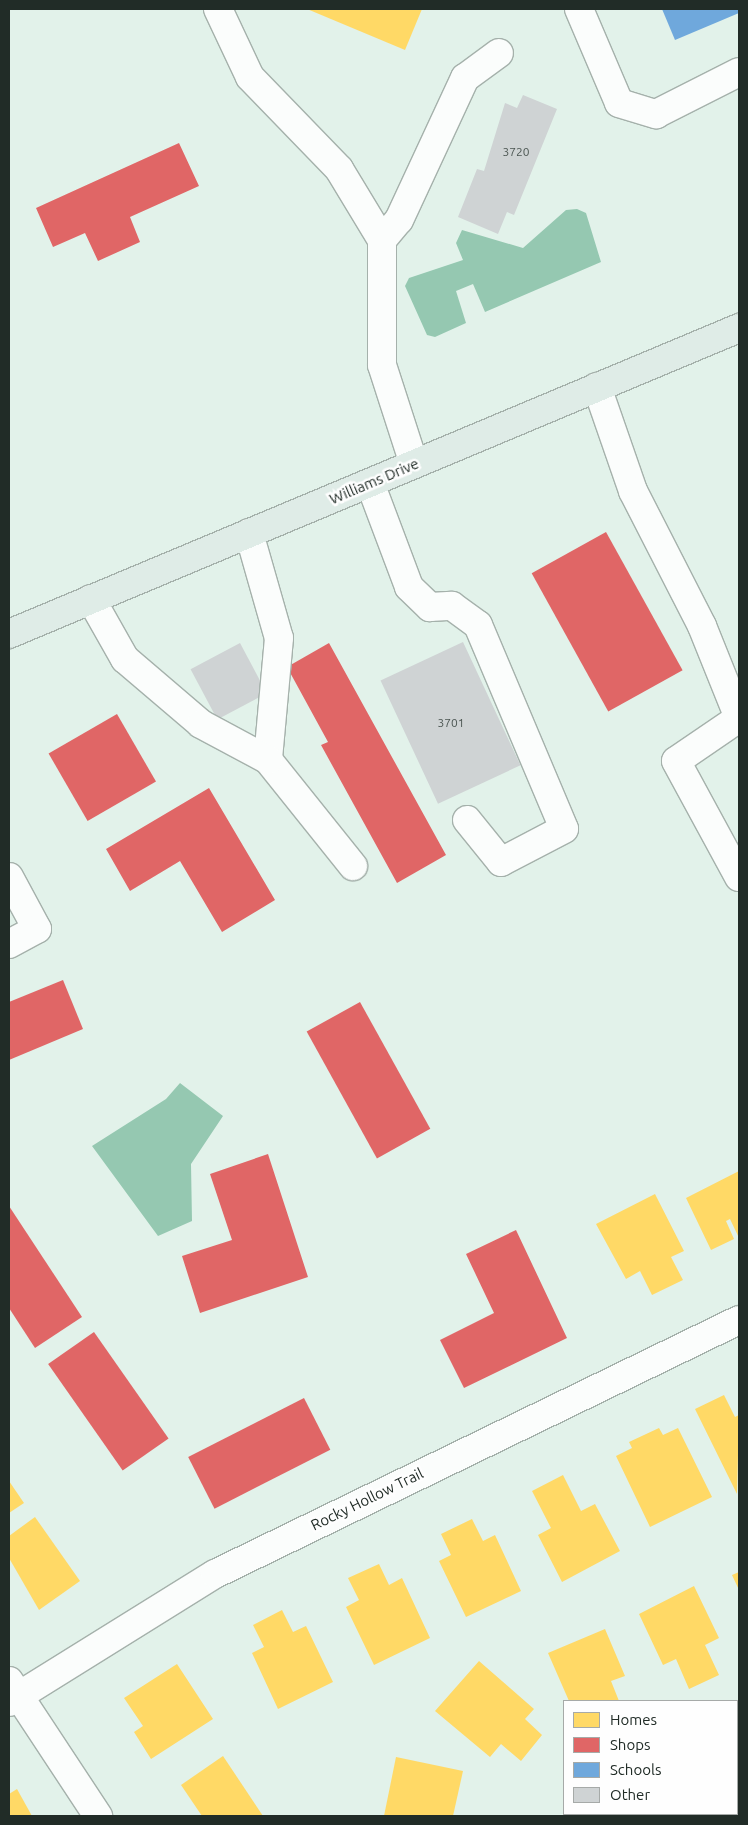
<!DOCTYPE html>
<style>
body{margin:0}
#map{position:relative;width:748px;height:1825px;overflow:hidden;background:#e2f2ea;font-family:Ubuntu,sans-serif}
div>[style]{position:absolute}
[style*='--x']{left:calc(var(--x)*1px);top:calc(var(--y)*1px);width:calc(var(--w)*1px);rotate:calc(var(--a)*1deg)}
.water>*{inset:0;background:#95c8b1}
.homes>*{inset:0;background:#ffd966}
.shops>*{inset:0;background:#e06666;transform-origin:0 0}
.schools>*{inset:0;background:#6fa8dc}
.building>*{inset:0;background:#cfd3d4;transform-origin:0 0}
.roads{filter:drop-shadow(1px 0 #a5b1ab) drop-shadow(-1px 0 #a5b1ab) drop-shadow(0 1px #a5b1ab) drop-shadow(0 -1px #a5b1ab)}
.minor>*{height:28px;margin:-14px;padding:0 14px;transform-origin:14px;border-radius:14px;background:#fbfdfc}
.major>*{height:28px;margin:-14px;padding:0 14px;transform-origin:14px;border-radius:14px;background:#dfece7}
span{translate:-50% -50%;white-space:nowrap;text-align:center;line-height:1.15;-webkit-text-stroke:5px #fefefe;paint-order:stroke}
.number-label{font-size:12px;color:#4c5652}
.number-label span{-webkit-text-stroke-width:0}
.street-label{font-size:15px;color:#212c27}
.frame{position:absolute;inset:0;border:10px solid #212c27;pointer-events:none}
.legend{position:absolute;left:563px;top:1700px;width:175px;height:115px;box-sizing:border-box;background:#fefefe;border:1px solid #a6aaa8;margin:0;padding:6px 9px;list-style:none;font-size:15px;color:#212c27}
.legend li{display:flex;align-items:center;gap:10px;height:25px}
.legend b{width:25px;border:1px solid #a6aaa8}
</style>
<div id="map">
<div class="water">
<i style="clip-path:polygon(577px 209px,586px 213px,601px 262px,485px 312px,473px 284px,456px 291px,466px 323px,435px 337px,427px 335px,405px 286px,409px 278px,463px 260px,456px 243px,462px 230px,523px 248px,566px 210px)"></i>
<i style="clip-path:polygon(180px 1083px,223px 1116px,191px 1164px,192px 1221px,158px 1236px,92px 1146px,166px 1099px)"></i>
</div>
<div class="homes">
<i style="clip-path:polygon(307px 9px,422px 9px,405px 50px)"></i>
<i style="clip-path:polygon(739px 1171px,739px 1238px,730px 1219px,726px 1221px,734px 1239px,711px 1250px,686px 1198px)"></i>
<i style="clip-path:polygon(655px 1194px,684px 1251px,671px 1257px,683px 1280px,652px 1295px,640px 1271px,626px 1279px,596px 1224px)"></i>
<i style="clip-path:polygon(724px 1395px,735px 1417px,739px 1415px,737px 1494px,695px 1409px)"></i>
<i style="clip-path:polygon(659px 1428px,663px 1435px,678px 1428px,712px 1497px,650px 1527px,616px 1456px,632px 1448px,629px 1442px)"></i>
<i style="clip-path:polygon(563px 1475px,581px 1511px,595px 1504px,620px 1551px,562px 1582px,538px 1535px,551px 1528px,532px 1491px)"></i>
<i style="clip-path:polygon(9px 1481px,24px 1503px,9px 1513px)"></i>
<i style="clip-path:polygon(35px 1517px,80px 1581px,39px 1610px,9px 1558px,9px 1536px)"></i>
<i style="clip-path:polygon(472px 1519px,483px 1541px,495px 1535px,521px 1591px,466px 1617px,439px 1561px,451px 1555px,441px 1534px)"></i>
<i style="clip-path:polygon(379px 1564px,389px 1585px,402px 1578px,430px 1638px,374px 1665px,346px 1607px,359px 1600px,348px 1578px)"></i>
<i style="clip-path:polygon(739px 1572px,739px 1590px,732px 1575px)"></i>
<i style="clip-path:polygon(694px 1586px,719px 1638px,705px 1645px,719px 1675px,689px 1689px,676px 1659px,663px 1665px,639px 1614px)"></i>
<i style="clip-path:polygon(282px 1610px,293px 1632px,306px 1626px,333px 1682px,278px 1709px,252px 1653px,264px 1647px,253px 1625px)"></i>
<i style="clip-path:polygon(605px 1629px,625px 1676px,611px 1681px,619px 1701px,569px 1701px,548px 1653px)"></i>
<i style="clip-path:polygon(479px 1661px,534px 1709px,525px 1719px,542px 1735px,521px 1761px,501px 1744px,490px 1757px,435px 1711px)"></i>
<i style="clip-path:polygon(177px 1664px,213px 1719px,151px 1759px,134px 1732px,143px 1726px,124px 1698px)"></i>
<i style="clip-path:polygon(223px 1756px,263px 1816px,202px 1816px,181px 1785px)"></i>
<i style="clip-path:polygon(396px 1757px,463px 1771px,453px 1816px,384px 1816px)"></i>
<i style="clip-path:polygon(17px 1789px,32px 1816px,9px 1816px,9px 1794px)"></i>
</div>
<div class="shops">
<i style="clip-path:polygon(179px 143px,199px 186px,130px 217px,140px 242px,98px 261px,85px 233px,53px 247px,36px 208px)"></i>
<i style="left:606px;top:532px;width:158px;height:85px;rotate:61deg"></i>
<i style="clip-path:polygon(329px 643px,446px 855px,397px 883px,321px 745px,328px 742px,287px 667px)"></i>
<i style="left:117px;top:714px;width:78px;height:79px;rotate:60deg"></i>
<i style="clip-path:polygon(209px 788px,275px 900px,222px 932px,180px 861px,130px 891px,106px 849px)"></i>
<i style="clip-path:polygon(63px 980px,83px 1029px,9px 1060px,9px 1002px)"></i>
<i style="left:360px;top:1002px;width:145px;height:61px;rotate:61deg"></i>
<i style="clip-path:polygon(268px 1154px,308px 1277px,200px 1313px,182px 1256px,232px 1240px,210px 1174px)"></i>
<i style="clip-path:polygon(9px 1206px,82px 1317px,35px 1348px,9px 1308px)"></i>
<i style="clip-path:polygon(516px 1230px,567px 1338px,464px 1388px,440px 1340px,494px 1313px,466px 1254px)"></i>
<i style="left:94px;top:1332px;width:130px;height:56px;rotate:55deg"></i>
<i style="left:304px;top:1398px;width:58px;height:130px;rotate:63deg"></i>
</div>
<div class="schools">
<i style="clip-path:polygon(662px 9px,739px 9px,739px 13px,675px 40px)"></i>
</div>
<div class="building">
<i style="clip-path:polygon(523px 95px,557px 109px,514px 215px,507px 212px,498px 234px,458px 217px,477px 169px,484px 171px,505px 103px,517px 108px)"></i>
<i style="left:463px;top:642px;width:136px;height:91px;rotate:65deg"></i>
<i style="left:240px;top:643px;width:57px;height:56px;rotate:62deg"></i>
</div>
<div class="roads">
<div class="minor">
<i style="--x:218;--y:9;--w:75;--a:64.8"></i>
<i style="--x:250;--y:77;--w:128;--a:45.9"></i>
<i style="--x:339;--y:169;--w:83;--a:58.8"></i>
<i style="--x:382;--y:240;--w:125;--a:90"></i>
<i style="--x:382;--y:365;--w:104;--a:72.1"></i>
<i style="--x:579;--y:9;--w:102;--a:66.9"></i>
<i style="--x:619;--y:103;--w:39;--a:17"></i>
<i style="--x:656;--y:114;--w:93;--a:-26.8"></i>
<i style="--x:382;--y:240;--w:26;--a:-50"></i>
<i style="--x:399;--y:220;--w:157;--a:-65.1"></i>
<i style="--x:465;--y:78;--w:42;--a:-36.3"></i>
<i style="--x:597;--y:387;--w:110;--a:70.9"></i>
<i style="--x:633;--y:491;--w:152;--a:62.9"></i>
<i style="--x:702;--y:626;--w:99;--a:68.1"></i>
<i style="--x:370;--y:483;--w:111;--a:69.4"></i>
<i style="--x:409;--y:587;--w:29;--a:44"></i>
<i style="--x:430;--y:607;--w:22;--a:-3"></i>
<i style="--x:452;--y:606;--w:32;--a:36"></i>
<i style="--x:478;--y:625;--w:221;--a:67.1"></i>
<i style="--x:564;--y:829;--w:71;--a:152.4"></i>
<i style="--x:501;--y:862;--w:54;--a:-129"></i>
<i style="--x:249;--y:533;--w:109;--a:74.1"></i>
<i style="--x:279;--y:638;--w:122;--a:95.2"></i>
<i style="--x:268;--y:760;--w:136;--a:51.3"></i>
<i style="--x:91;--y:599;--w:69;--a:60.5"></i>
<i style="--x:125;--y:659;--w:100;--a:40.5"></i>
<i style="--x:201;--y:724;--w:76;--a:28.2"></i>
<i style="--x:739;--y:718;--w:76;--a:145.7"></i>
<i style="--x:676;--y:761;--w:132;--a:61.5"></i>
<i style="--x:9;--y:877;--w:59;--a:61.7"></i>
<i style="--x:37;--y:929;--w:32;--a:152"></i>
<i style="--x:9;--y:1681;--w:162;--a:56.6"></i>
<i style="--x:9;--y:1702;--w:243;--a:-31.9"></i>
<i style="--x:215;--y:1574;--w:582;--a:-25.86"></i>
<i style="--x:737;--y:1734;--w:2;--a:-27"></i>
<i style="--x:593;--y:1816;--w:2;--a:-63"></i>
</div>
<div class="major">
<i style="--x:9;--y:634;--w:792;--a:-22.74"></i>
</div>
</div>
<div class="number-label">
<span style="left:516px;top:152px">3720</span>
<span style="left:451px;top:723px">3701</span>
</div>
<div class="street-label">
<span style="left:374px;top:481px;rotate:-23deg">Williams Drive</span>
<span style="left:367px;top:1499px;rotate:-26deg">Rocky Hollow Trail</span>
</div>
<div class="frame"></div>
<ul class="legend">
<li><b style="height:14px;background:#ffd966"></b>Homes</li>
<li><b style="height:14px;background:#e06666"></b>Shops</li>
<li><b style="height:14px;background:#6fa8dc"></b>Schools</li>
<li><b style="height:14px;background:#cfd3d4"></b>Other</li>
</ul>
</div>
